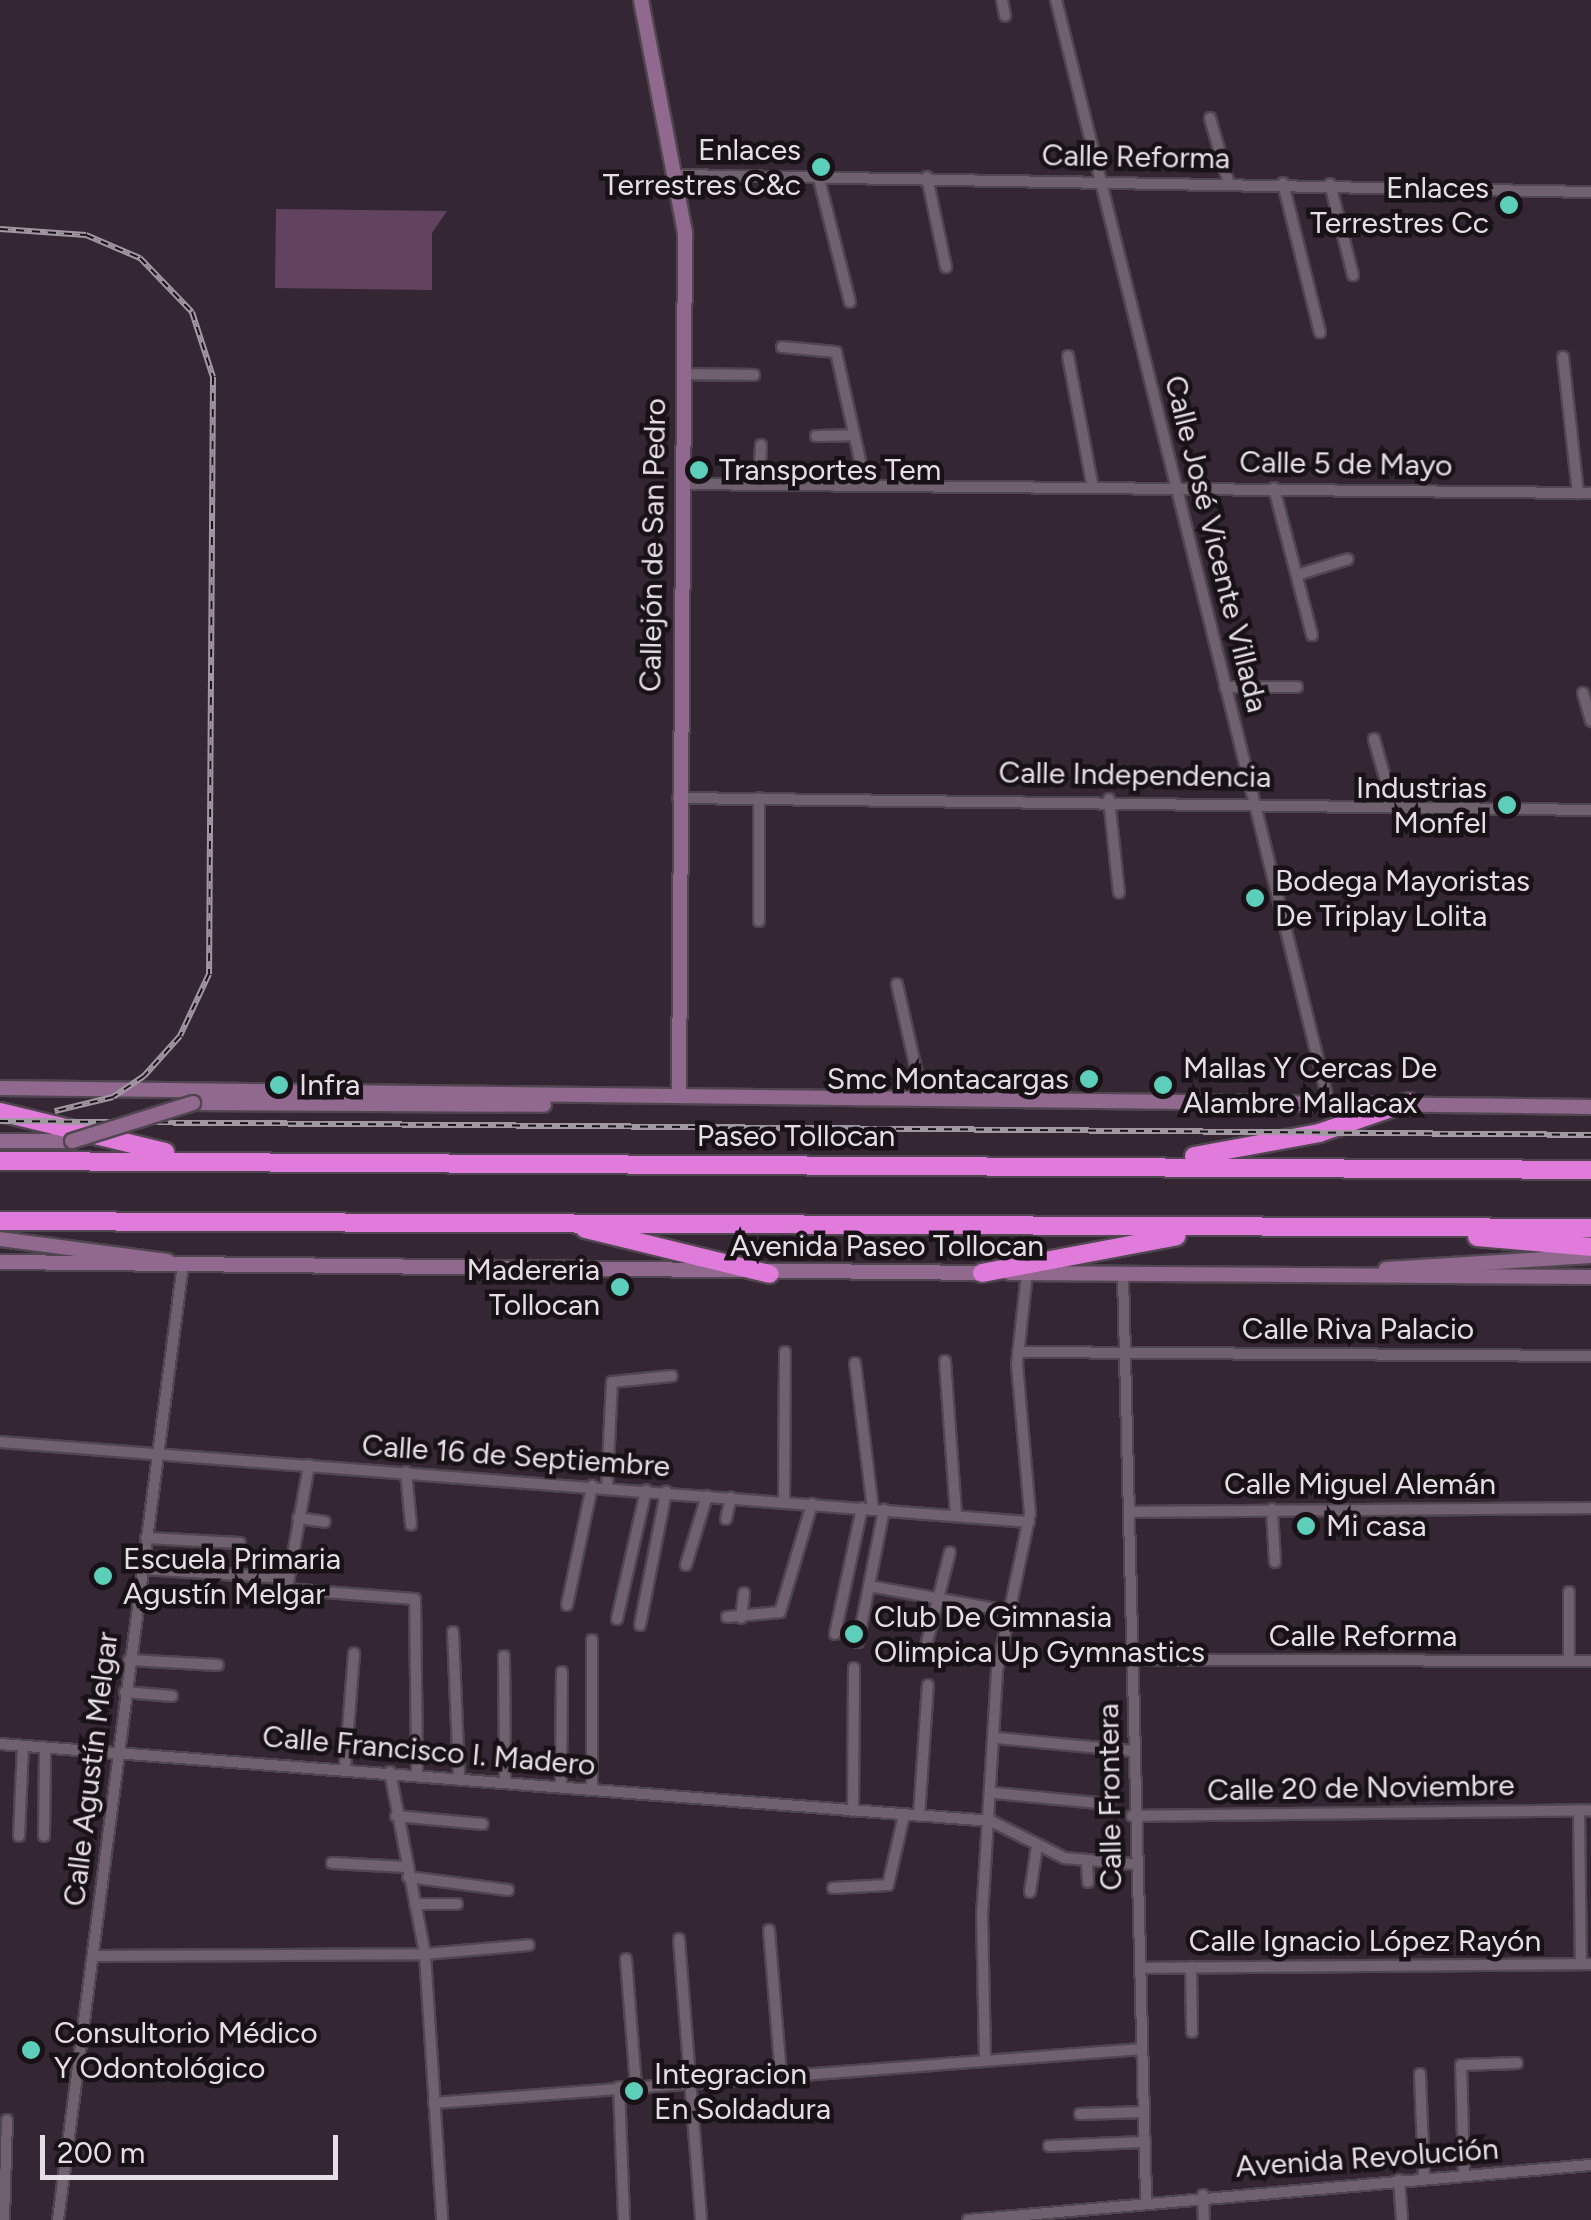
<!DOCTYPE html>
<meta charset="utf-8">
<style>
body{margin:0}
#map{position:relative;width:1591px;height:2220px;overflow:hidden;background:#342733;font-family:Figtree,sans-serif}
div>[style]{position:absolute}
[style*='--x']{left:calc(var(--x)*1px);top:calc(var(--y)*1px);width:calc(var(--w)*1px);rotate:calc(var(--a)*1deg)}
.green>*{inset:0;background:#62435f}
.roads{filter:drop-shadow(2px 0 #50464f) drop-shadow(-2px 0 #50464f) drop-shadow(0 2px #50464f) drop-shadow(0 -2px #50464f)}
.street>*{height:10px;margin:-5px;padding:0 5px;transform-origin:5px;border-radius:5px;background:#6f616e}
.secondary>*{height:14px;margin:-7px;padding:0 7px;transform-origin:7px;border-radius:7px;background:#91698f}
.highway>*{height:18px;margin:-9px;padding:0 9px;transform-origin:9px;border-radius:9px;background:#e17bdb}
.rail>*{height:6px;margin-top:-3px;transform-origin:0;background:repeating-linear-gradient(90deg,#181217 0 8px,#a298a1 0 16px);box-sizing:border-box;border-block:2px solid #a298a1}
.bridges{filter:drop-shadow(2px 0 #50464f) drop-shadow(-2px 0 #50464f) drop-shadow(0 2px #50464f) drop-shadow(0 -2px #50464f)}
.secondary-bridge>*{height:14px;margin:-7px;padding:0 7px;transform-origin:7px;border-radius:7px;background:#91698f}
.dots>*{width:28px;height:28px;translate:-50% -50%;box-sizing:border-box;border:5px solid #181217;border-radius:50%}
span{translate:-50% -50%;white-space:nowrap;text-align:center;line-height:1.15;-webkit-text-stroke:9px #181217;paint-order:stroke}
.poi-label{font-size:30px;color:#e6dee5}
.right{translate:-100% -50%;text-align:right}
.left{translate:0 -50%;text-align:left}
.street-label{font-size:30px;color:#e6dee5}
.scale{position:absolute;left:40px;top:2135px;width:298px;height:45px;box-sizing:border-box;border:5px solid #e6dee5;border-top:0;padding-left:12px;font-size:30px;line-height:35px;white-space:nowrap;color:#e6dee5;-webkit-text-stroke:8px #181217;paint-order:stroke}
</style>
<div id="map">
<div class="green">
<i style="clip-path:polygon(276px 209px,447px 211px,432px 233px,432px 290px,275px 288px)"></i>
</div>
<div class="roads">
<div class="street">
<i style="--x:1002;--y:0;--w:16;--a:79"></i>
<i style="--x:1056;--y:0;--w:1133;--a:76.11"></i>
<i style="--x:1210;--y:118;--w:69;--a:73.9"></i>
<i style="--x:680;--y:175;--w:911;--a:1.07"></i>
<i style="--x:818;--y:175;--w:131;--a:75.9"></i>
<i style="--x:927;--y:177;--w:92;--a:78.1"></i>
<i style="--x:1283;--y:183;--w:154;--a:76.1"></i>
<i style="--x:1330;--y:184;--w:94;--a:75.8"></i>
<i style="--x:782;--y:347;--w:54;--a:5.3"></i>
<i style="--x:836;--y:352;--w:134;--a:77.5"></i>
<i style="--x:1068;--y:356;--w:129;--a:79.3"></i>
<i style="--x:1563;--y:357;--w:137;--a:83.7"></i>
<i style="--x:683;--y:374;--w:71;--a:0.8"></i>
<i style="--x:816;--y:436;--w:39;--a:-1"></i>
<i style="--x:681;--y:484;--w:910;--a:0.57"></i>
<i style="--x:759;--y:484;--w:39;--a:-87"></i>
<i style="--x:1274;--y:488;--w:152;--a:75.5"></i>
<i style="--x:1297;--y:575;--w:53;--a:-17.4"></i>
<i style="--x:1225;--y:687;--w:72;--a:0"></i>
<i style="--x:1583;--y:693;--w:29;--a:74"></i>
<i style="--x:1374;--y:739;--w:70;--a:74.2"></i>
<i style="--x:678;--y:798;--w:913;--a:0.75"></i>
<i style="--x:1109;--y:799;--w:94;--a:83.9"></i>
<i style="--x:759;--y:921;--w:123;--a:-90"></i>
<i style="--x:897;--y:984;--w:115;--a:77.4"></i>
<i style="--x:1123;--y:1275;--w:924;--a:88.57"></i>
<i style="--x:1018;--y:1352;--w:573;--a:0.4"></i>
<i style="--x:945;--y:1361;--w:154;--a:85.9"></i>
<i style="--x:855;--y:1363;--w:147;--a:83"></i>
<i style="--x:0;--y:1442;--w:1032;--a:4.45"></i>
<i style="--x:309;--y:1465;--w:126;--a:100.1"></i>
<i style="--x:287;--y:1589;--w:128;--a:4.5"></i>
<i style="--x:415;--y:1599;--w:174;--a:89.3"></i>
<i style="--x:406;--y:1472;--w:53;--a:84.6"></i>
<i style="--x:607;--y:1487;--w:105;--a:-87.3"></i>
<i style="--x:612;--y:1382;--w:60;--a:-5.7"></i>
<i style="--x:784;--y:1501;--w:149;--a:-89.6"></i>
<i style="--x:1272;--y:1509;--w:53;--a:86.8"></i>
<i style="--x:1130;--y:1512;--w:461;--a:-0.5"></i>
<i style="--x:298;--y:1518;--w:27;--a:8"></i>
<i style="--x:726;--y:1519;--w:22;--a:-77"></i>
<i style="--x:146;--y:1538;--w:94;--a:3"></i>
<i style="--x:686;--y:1565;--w:72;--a:-73.1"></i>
<i style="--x:142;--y:1569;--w:145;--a:3.6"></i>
<i style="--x:869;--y:1586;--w:140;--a:10.3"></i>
<i style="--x:1569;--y:1592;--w:69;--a:90"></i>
<i style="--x:567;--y:1605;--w:122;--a:-78.1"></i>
<i style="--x:727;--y:1617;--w:53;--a:-5.4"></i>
<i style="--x:780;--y:1612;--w:113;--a:-73.5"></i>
<i style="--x:741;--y:1618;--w:25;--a:-83"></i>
<i style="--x:617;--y:1619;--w:132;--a:-77.3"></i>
<i style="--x:640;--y:1625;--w:136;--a:-78.9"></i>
<i style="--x:453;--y:1632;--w:143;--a:87.6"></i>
<i style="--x:835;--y:1634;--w:129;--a:-77.9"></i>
<i style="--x:592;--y:1640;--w:149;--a:90"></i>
<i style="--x:858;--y:1642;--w:135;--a:-78.9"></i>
<i style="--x:504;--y:1656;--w:123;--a:89.5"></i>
<i style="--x:923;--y:1658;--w:109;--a:-75.7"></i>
<i style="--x:129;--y:1660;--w:89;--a:3.2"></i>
<i style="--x:1134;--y:1660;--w:457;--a:0.1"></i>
<i style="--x:125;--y:1692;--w:47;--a:4.9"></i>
<i style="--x:996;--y:1738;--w:138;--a:5.4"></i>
<i style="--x:0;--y:1744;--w:994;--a:4.44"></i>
<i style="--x:991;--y:1821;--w:83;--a:26.6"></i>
<i style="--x:1065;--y:1858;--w:68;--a:5"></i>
<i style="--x:345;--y:1768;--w:115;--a:-85.5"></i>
<i style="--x:390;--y:1772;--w:185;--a:79.1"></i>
<i style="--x:425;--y:1954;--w:267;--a:86.3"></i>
<i style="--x:561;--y:1786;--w:114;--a:-89.5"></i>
<i style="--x:994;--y:1793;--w:116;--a:5.5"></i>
<i style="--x:1579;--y:1810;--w:154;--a:89.3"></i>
<i style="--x:853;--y:1811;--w:143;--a:-89.6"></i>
<i style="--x:396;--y:1816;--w:87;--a:5.3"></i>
<i style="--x:919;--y:1816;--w:131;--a:-86.1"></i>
<i style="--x:1132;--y:1816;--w:459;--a:-0.7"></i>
<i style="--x:19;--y:1836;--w:90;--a:-87.5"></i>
<i style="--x:44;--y:1836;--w:88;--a:-89.3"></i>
<i style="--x:1087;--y:1862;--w:20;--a:87"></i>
<i style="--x:332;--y:1863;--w:74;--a:3.1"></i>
<i style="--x:408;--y:1877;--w:101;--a:7.4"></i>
<i style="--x:833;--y:1888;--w:55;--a:-3.1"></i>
<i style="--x:888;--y:1885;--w:72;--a:-77.1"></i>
<i style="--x:1030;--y:1892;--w:47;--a:-81.3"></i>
<i style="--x:415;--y:1904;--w:42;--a:0"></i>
<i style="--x:769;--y:1930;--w:145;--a:85.3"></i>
<i style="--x:679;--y:1939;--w:282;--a:85.5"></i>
<i style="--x:94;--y:1956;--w:331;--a:-0.3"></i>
<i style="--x:425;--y:1954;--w:104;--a:-4.9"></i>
<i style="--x:626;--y:1959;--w:127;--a:85.5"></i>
<i style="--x:1191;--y:1967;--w:65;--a:89.1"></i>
<i style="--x:1140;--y:1968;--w:451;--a:-0.5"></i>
<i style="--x:985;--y:2057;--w:140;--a:-91.2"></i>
<i style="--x:982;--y:1917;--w:246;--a:-86.5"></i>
<i style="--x:997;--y:1671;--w:161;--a:-78.2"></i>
<i style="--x:1030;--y:1513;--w:150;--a:-95"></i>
<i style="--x:1017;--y:1364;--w:92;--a:-83.7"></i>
<i style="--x:1420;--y:2074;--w:104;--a:87.8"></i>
<i style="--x:619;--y:2087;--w:133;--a:87.8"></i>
<i style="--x:434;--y:2103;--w:710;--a:-4.36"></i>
<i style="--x:1080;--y:2114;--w:64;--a:-1.8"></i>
<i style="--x:1049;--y:2146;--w:95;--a:-2.4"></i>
<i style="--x:1464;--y:2176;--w:111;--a:-91.5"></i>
<i style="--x:1461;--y:2065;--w:56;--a:-2"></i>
<i style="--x:1399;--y:2180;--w:40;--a:85.7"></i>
<i style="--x:1203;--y:2195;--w:25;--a:88"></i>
<i style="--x:4;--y:2220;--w:100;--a:-88.3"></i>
<i style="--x:58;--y:2220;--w:964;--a:-82.55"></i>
<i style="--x:968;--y:2220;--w:625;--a:-5.05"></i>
</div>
<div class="secondary">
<i style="--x:641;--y:0;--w:237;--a:79.3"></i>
<i style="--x:685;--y:233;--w:863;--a:90.4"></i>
<i style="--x:0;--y:1088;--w:1591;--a:0.68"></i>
<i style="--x:193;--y:1103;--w:351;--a:0.3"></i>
<i style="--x:0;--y:1141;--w:72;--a:0"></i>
<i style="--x:0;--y:1239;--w:169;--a:7.5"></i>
<i style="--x:0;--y:1262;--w:989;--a:0.64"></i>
<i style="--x:1386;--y:1269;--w:205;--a:-3.6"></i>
<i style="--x:1010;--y:1273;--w:581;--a:0.39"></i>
</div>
<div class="highway">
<i style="--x:0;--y:1112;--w:170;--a:13.6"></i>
<i style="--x:1194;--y:1156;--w:127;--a:-10.4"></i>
<i style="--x:1319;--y:1133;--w:95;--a:-19"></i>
<i style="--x:0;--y:1161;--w:1591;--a:0.32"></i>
<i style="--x:0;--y:1221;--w:1591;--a:0.25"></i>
<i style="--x:585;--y:1229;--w:190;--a:13.7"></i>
<i style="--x:1477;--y:1237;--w:114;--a:5"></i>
<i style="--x:982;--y:1273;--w:198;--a:-10.7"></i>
</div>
</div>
<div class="rail">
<i style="--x:0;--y:229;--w:86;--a:4"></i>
<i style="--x:86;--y:235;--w:59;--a:23.1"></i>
<i style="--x:140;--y:258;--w:75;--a:46.1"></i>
<i style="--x:192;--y:312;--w:68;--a:72.1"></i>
<i style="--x:213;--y:377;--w:597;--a:90.38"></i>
<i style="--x:209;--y:974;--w:68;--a:115.1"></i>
<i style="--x:180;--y:1036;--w:54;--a:132"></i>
<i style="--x:144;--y:1076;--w:37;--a:146"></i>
<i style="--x:113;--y:1097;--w:60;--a:166.4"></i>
<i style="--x:0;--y:1121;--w:1591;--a:0.5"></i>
</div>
<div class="bridges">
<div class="secondary-bridge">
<i style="--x:72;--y:1141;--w:127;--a:-17.4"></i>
</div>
</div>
<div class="dots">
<i style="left:821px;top:167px;background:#5dceb9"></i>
<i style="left:1509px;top:205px;background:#5dceb9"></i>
<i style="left:699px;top:470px;background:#5dceb9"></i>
<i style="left:1507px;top:805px;background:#5dceb9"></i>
<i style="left:1255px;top:898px;background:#5dceb9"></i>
<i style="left:1089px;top:1079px;background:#5dceb9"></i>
<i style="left:279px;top:1085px;background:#5dceb9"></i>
<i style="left:1163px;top:1085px;background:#5dceb9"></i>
<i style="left:620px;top:1287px;background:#5dceb9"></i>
<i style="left:1306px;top:1526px;background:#5dceb9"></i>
<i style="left:103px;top:1576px;background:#5dceb9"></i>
<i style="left:854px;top:1634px;background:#5dceb9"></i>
<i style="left:31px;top:2050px;background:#5dceb9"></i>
<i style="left:634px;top:2091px;background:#5dceb9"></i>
</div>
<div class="poi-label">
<span class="right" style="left:801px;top:167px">Enlaces<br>Terrestres C&amp;c</span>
<span class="right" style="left:1489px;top:205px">Enlaces<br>Terrestres Cc</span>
<span class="left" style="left:719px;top:470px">Transportes Tem</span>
<span class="right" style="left:1487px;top:805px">Industrias<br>Monfel</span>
<span class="left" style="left:1275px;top:898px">Bodega Mayoristas<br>De Triplay Lolita</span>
<span class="left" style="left:1183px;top:1085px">Mallas Y Cercas De<br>Alambre Mallacax</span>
<span class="right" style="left:1069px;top:1079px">Smc Montacargas</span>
<span class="left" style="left:299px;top:1085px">Infra</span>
<span class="right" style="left:600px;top:1287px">Madereria<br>Tollocan</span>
<span class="left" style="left:1326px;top:1526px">Mi casa</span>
<span class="left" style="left:123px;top:1576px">Escuela Primaria<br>Agustín Melgar</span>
<span class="left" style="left:874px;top:1634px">Club De Gimnasia<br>Olimpica Up Gymnastics</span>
<span class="left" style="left:54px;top:2050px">Consultorio Médico<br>Y Odontológico</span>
<span class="left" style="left:654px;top:2091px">Integracion<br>En Soldadura</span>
</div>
<div class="street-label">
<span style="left:1136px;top:157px;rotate:1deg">Calle Reforma</span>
<span style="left:1346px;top:464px;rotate:1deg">Calle 5 de Mayo</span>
<span style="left:1216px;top:544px;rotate:76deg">Calle José Vicente Villada</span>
<span style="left:653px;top:545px;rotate:-89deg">Callejón de San Pedro</span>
<span style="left:1135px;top:775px;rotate:1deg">Calle Independencia</span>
<span style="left:796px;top:1136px">Paseo Tollocan</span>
<span style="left:887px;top:1246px">Avenida Paseo Tollocan</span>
<span style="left:1358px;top:1329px">Calle Riva Palacio</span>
<span style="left:516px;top:1456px;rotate:4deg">Calle 16 de Septiembre</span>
<span style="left:1360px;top:1484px">Calle Miguel Alemán</span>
<span style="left:1363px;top:1636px">Calle Reforma</span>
<span style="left:429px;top:1751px;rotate:5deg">Calle Francisco I. Madero</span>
<span style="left:91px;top:1769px;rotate:-83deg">Calle Agustín Melgar</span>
<span style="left:1361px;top:1788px;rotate:-1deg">Calle 20 de Noviembre</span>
<span style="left:1110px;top:1797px;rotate:-91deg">Calle Frontera</span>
<span style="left:1365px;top:1941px">Calle Ignacio López Rayón</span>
<span style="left:1367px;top:2158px;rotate:-4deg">Avenida Revolución</span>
</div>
<div class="scale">200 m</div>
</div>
